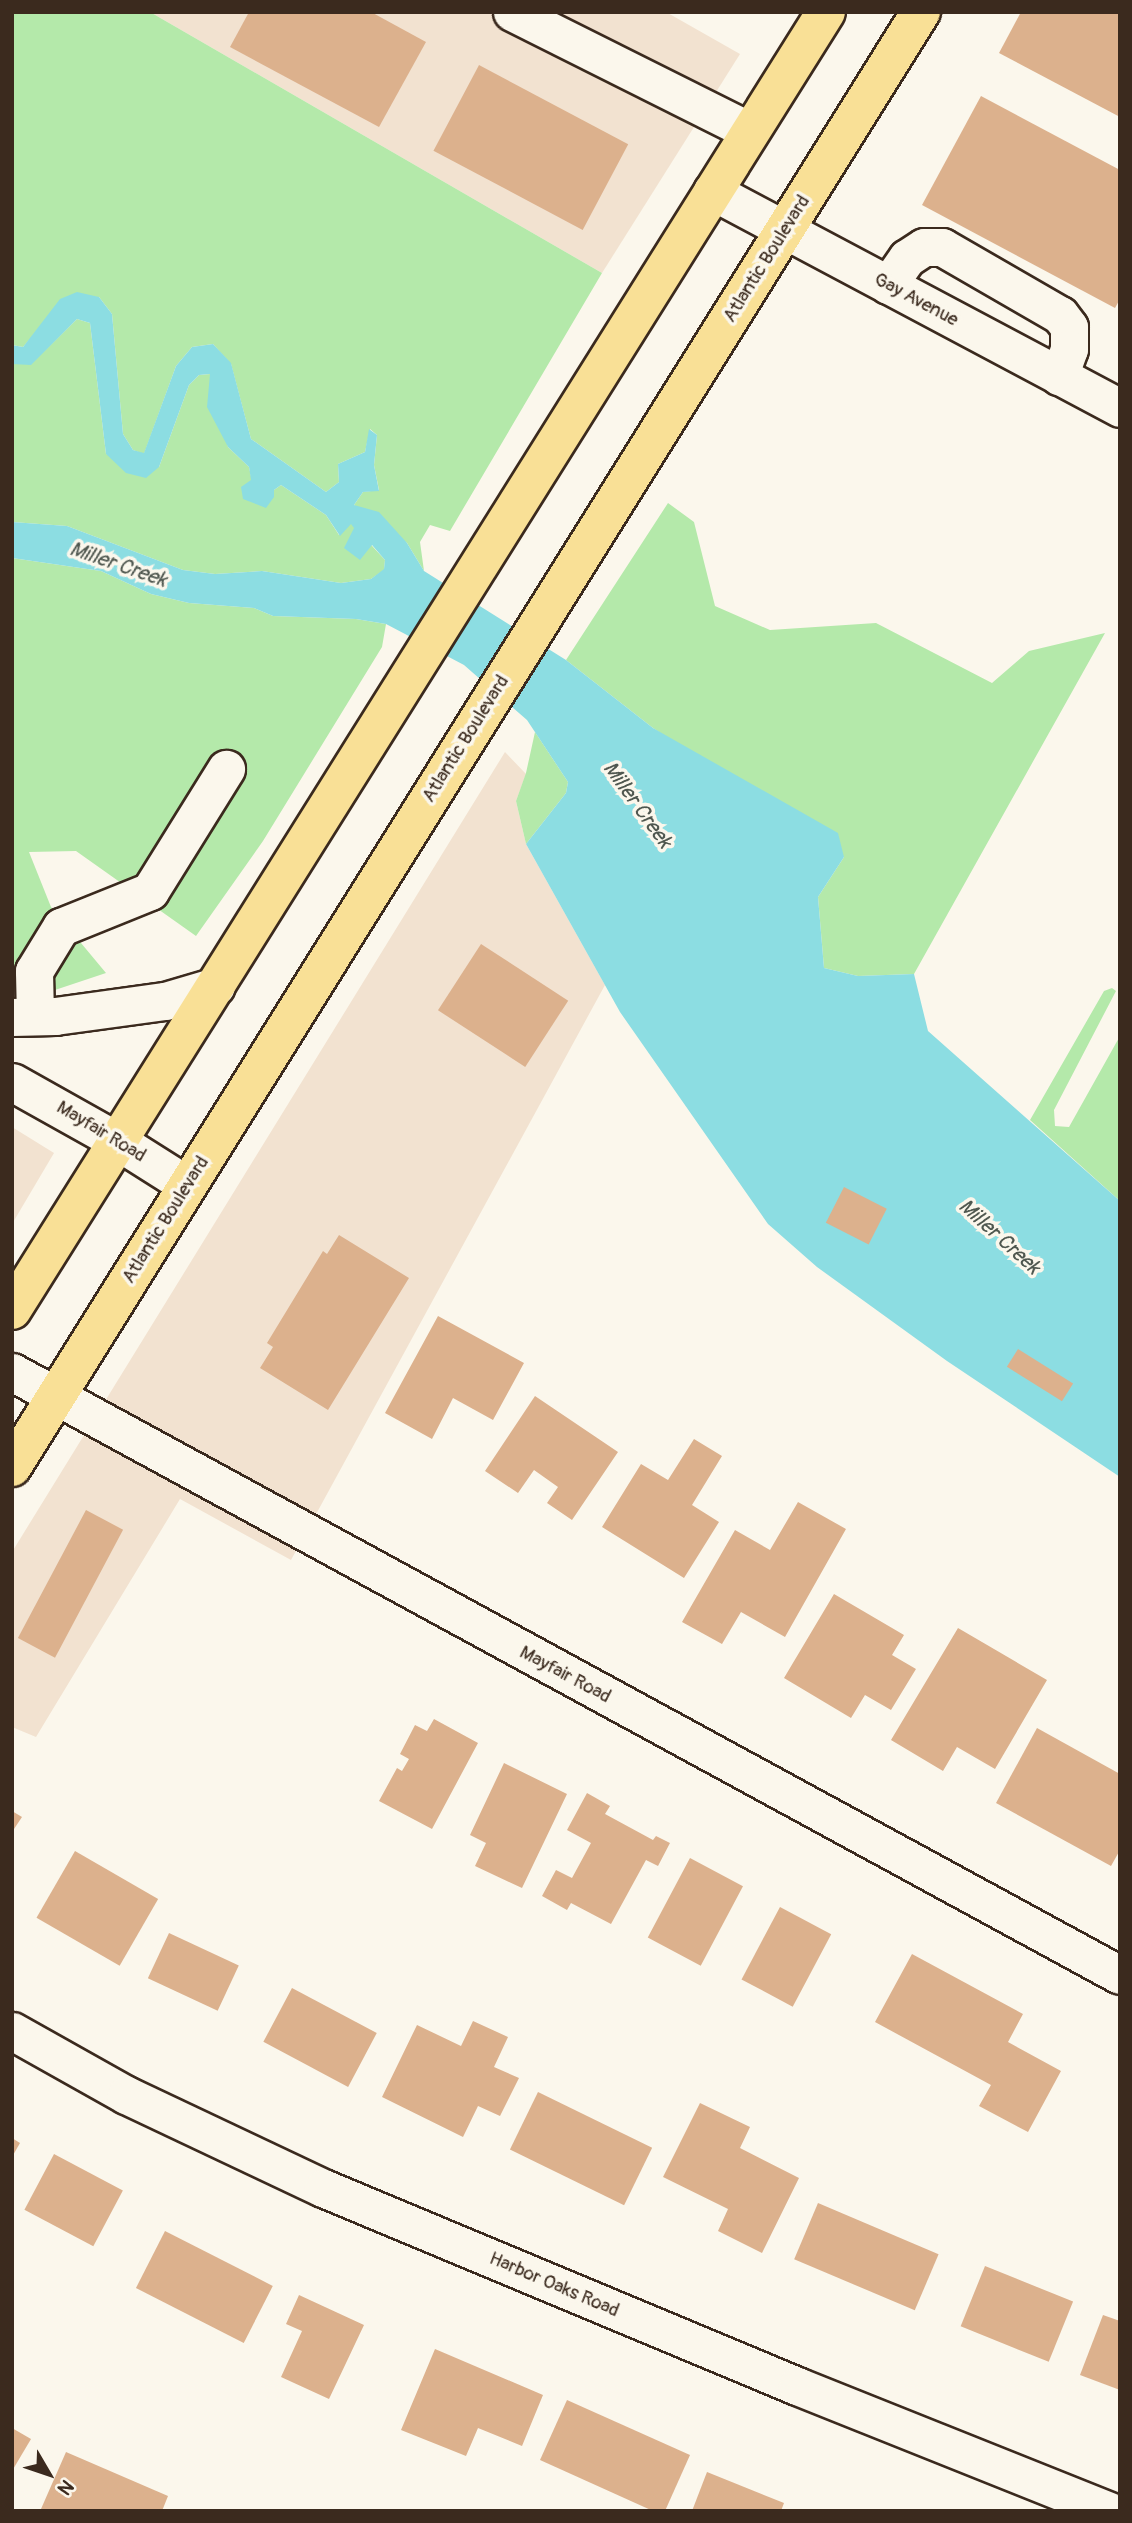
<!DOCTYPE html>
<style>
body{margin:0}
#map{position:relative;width:1132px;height:2523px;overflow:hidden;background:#fbf7ec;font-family:Pangolin,sans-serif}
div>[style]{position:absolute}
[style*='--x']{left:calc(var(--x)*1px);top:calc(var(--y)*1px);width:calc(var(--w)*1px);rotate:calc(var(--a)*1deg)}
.built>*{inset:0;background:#f2e2d0}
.green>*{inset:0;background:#b4e9aa}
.water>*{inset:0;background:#8cdde2}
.building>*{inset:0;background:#dcb18d;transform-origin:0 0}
.roads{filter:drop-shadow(2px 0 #3b2a1e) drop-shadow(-2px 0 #3b2a1e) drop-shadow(0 2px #3b2a1e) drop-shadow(0 -2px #3b2a1e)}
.minor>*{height:37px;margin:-18.5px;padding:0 18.5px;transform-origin:18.5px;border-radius:18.5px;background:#fbf7ec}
.major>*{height:38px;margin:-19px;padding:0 19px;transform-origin:19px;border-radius:19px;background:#f9e096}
span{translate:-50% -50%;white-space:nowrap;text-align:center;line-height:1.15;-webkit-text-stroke:7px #fbf7ec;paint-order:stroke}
.street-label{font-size:19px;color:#3b2a1e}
.water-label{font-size:21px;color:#4f574f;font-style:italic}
.frame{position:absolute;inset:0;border:14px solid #3b2a1e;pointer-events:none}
.north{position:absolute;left:14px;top:2439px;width:70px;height:70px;-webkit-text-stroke:5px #fbf7ec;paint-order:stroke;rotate:129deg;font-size:19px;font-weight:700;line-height:28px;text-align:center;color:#3b2a1e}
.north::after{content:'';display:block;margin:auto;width:24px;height:32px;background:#3b2a1e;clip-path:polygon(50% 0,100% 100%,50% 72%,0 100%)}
</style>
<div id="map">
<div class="built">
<i style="clip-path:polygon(150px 12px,666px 12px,740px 54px,602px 273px)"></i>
<i style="clip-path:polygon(505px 752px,526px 774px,516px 801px,526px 844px,605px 985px,291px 1560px,180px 1499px,36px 1737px,12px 1727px,12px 1552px)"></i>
<i style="clip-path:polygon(12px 1127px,54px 1153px,12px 1224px)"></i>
</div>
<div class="green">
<i style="clip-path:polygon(12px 12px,150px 12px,602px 273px,450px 531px,430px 525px,420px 542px,424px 571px,407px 543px,354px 505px,363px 492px,379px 490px,374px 465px,377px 435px,370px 429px,365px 452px,338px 464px,339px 482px,326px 492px,251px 439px,231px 364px,213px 344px,192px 347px,176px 366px,144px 454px,133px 450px,123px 434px,112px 314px,99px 297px,42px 325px,23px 347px,12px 345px)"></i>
<i style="clip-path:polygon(77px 319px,90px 323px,106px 454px,159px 467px,189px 385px,199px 375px,210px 374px,228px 447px,249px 467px,252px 481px,274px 490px,281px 485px,326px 515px,339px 535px,351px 523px,385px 560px,384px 570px,371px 579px,341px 583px,262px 571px,215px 574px,183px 570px,67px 526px,12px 522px,12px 364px,31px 364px)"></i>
<i style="clip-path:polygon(668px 503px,694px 522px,715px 606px,770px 630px,876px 623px,992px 683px,1029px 651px,1105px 633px,914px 974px,858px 976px,824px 968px,818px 897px,844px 857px,653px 728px,566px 660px)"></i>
<i style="clip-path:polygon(12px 558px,101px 571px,151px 594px,189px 603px,254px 608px,273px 616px,356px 619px,386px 624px,382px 647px,263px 841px,196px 936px,76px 851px,29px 852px,51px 907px,106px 973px,52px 991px,12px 983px)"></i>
<i style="clip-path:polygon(535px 732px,568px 782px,566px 793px,526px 844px,516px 801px,526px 773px)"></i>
<i style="clip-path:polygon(1112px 988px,1116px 991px,1054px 1110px,1055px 1126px,1069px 1127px,1120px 1036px,1120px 1201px,1030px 1120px,1104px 991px)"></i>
</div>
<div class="water">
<i style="clip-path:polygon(77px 292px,99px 297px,112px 314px,123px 434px,133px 450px,144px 453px,176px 366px,192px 347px,213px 344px,231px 363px,251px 439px,326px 492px,339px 482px,338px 464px,365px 452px,369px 429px,377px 435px,374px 465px,379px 491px,363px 492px,354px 505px,379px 512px,407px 543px,424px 571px,566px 660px,653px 728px,838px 833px,844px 857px,818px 897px,824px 968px,858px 976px,914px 974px,928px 1031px,1120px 1201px,1120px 1477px,947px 1361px,817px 1267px,768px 1224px,620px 1012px,526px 844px,566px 793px,568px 782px,527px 720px,464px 665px,386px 624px,356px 619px,273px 616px,254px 608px,189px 603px,151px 594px,101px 571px,12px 558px,12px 522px,67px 526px,183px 570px,215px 574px,262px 571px,341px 583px,371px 579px,384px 569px,385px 560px,372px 545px,360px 560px,344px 548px,354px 528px,351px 524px,340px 536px,326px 515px,281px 485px,274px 490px,274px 497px,266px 508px,243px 499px,241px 487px,251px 480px,249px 467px,228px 447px,207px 407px,210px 374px,199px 375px,189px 385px,159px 467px,146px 478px,126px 473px,106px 454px,90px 323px,77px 319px,31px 365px,12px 364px,12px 345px,23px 347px,60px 299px)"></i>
</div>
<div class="building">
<i style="clip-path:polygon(249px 12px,371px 12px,426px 42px,379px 127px,230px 47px)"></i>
<i style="clip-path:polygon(1021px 12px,1120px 12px,1120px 117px,999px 53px)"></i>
<i style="left:479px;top:65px;width:169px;height:97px;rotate:28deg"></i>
<i style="clip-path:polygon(981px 96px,1120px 170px,1120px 299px,1115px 308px,922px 205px)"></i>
<i style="left:481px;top:944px;width:104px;height:79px;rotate:33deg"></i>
<i style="left:844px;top:1187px;width:48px;height:40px;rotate:27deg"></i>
<i style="clip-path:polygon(339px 1235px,409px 1278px,328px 1410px,260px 1368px,273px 1347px,267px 1343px,323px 1251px,327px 1254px)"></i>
<i style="clip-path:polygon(438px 1316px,524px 1363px,493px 1420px,453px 1398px,432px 1439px,385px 1413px)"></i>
<i style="left:1018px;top:1349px;width:65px;height:21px;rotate:32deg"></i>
<i style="clip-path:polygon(535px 1396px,618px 1452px,572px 1520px,547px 1503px,558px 1487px,534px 1470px,518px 1493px,485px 1471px)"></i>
<i style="clip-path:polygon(694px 1439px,722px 1456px,692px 1505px,719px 1522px,684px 1578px,602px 1527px,641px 1464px,668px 1480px)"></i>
<i style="clip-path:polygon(798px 1502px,846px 1529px,785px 1637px,741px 1612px,722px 1644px,682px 1622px,735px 1530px,770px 1550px)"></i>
<i style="left:86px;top:1510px;width:42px;height:145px;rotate:28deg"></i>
<i style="clip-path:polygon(834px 1594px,904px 1635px,892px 1655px,916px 1669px,891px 1710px,865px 1695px,851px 1718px,784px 1678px)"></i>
<i style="clip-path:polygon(958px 1628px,1047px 1680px,995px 1769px,957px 1747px,943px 1771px,891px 1740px)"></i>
<i style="clip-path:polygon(434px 1719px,478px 1743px,432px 1829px,379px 1801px,397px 1768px,402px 1771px,409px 1759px,400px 1754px,415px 1725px,427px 1731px)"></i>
<i style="clip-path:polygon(1037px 1728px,1120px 1774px,1120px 1850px,1111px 1866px,996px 1803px)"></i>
<i style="clip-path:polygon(504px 1763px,567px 1794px,522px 1888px,475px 1866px,486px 1843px,470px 1835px)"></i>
<i style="clip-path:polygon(587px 1793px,610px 1806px,605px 1814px,653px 1840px,656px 1836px,670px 1843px,658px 1866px,646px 1860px,611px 1924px,571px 1903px,567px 1910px,542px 1896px,556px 1870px,572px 1878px,591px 1843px,567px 1830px)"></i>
<i style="clip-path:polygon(12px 1811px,22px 1817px,12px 1832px)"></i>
<i style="left:75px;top:1851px;width:96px;height:77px;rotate:30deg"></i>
<i style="left:690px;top:1858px;width:60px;height:90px;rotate:28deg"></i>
<i style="left:780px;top:1907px;width:58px;height:82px;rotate:28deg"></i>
<i style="left:169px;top:1933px;width:77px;height:50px;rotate:25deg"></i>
<i style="clip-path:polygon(912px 1954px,1023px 2014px,1008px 2042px,1061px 2071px,1028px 2132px,979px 2106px,991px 2085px,875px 2022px)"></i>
<i style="left:292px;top:1988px;width:96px;height:61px;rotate:28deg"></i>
<i style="clip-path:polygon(473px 2021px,508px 2037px,494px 2067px,519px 2078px,500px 2116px,478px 2106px,463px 2137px,382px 2097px,417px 2025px,461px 2046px)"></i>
<i style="left:538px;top:2092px;width:127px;height:64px;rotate:26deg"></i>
<i style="clip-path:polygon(700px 2103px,750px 2127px,740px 2148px,799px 2178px,762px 2253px,718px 2231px,728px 2209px,663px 2177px)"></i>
<i style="clip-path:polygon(12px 2138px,20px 2143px,12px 2157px)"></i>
<i style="left:54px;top:2154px;width:78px;height:63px;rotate:28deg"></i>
<i style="left:818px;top:2203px;width:131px;height:61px;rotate:23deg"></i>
<i style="left:165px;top:2231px;width:121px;height:64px;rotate:27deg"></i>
<i style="left:985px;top:2266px;width:95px;height:65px;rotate:22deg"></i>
<i style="clip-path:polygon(299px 2295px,364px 2325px,329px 2399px,281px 2377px,302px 2331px,286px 2324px)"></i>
<i style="clip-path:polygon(1103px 2315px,1120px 2321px,1120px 2390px,1080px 2375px)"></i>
<i style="clip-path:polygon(435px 2349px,543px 2395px,522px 2446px,478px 2428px,466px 2456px,401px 2430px)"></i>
<i style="clip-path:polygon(567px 2400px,690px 2455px,665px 2511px,653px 2511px,540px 2460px)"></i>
<i style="clip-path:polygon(12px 2428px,31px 2439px,12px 2471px)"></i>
<i style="clip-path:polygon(66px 2452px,168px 2496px,162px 2511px,41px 2509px)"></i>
<i style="clip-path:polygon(707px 2472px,784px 2503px,781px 2511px,692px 2511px)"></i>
</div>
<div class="roads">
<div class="minor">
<i style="--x:512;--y:12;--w:266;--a:26.6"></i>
<i style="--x:712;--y:191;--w:462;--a:28"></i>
<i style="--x:888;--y:285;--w:33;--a:-55"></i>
<i style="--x:907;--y:258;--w:20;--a:-33"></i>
<i style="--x:924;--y:247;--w:18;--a:0"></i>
<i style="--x:942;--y:247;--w:136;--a:30"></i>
<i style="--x:1060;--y:315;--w:15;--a:53"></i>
<i style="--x:1069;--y:327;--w:22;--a:90"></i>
<i style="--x:1069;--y:349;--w:29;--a:110"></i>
<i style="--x:35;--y:1016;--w:45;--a:-91.3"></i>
<i style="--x:34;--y:971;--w:52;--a:-58.5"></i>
<i style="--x:61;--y:927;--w:96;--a:-22"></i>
<i style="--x:150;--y:891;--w:144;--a:-58.1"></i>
<i style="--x:12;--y:1017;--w:43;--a:-1.3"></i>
<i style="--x:55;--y:1016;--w:111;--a:-7.8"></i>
<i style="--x:165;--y:1001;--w:53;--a:-16.4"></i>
<i style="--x:12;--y:1082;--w:123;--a:29.3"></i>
<i style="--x:119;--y:1142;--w:80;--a:32.3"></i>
<i style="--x:12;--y:1372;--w:1261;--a:28.56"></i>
<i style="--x:12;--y:2031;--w:131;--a:29.3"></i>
<i style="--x:126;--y:2095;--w:218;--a:25.3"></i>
<i style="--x:323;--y:2188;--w:514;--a:22.67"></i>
<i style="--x:797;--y:2386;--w:336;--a:21.8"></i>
</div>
<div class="major">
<i style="--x:12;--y:1310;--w:1532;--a:-57.91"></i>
<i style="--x:12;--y:1467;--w:1716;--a:-58.01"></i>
</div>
</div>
<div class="street-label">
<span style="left:767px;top:259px;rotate:-58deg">Atlantic Boulevard</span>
<span style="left:916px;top:300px;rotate:28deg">Gay Avenue</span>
<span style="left:466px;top:739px;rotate:-58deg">Atlantic Boulevard</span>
<span style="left:101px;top:1132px;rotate:31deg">Mayfair Road</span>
<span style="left:166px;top:1220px;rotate:-58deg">Atlantic Boulevard</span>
<span style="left:565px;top:1675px;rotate:28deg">Mayfair Road</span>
<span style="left:554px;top:2285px;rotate:23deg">Harbor Oaks Road</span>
</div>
<div class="water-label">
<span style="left:118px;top:565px;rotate:19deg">Miller Creek</span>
<span style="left:637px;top:805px;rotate:54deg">Miller Creek</span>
<span style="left:999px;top:1237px;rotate:42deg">Miller Creek</span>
</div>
<div class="frame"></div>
<div class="north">N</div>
</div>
